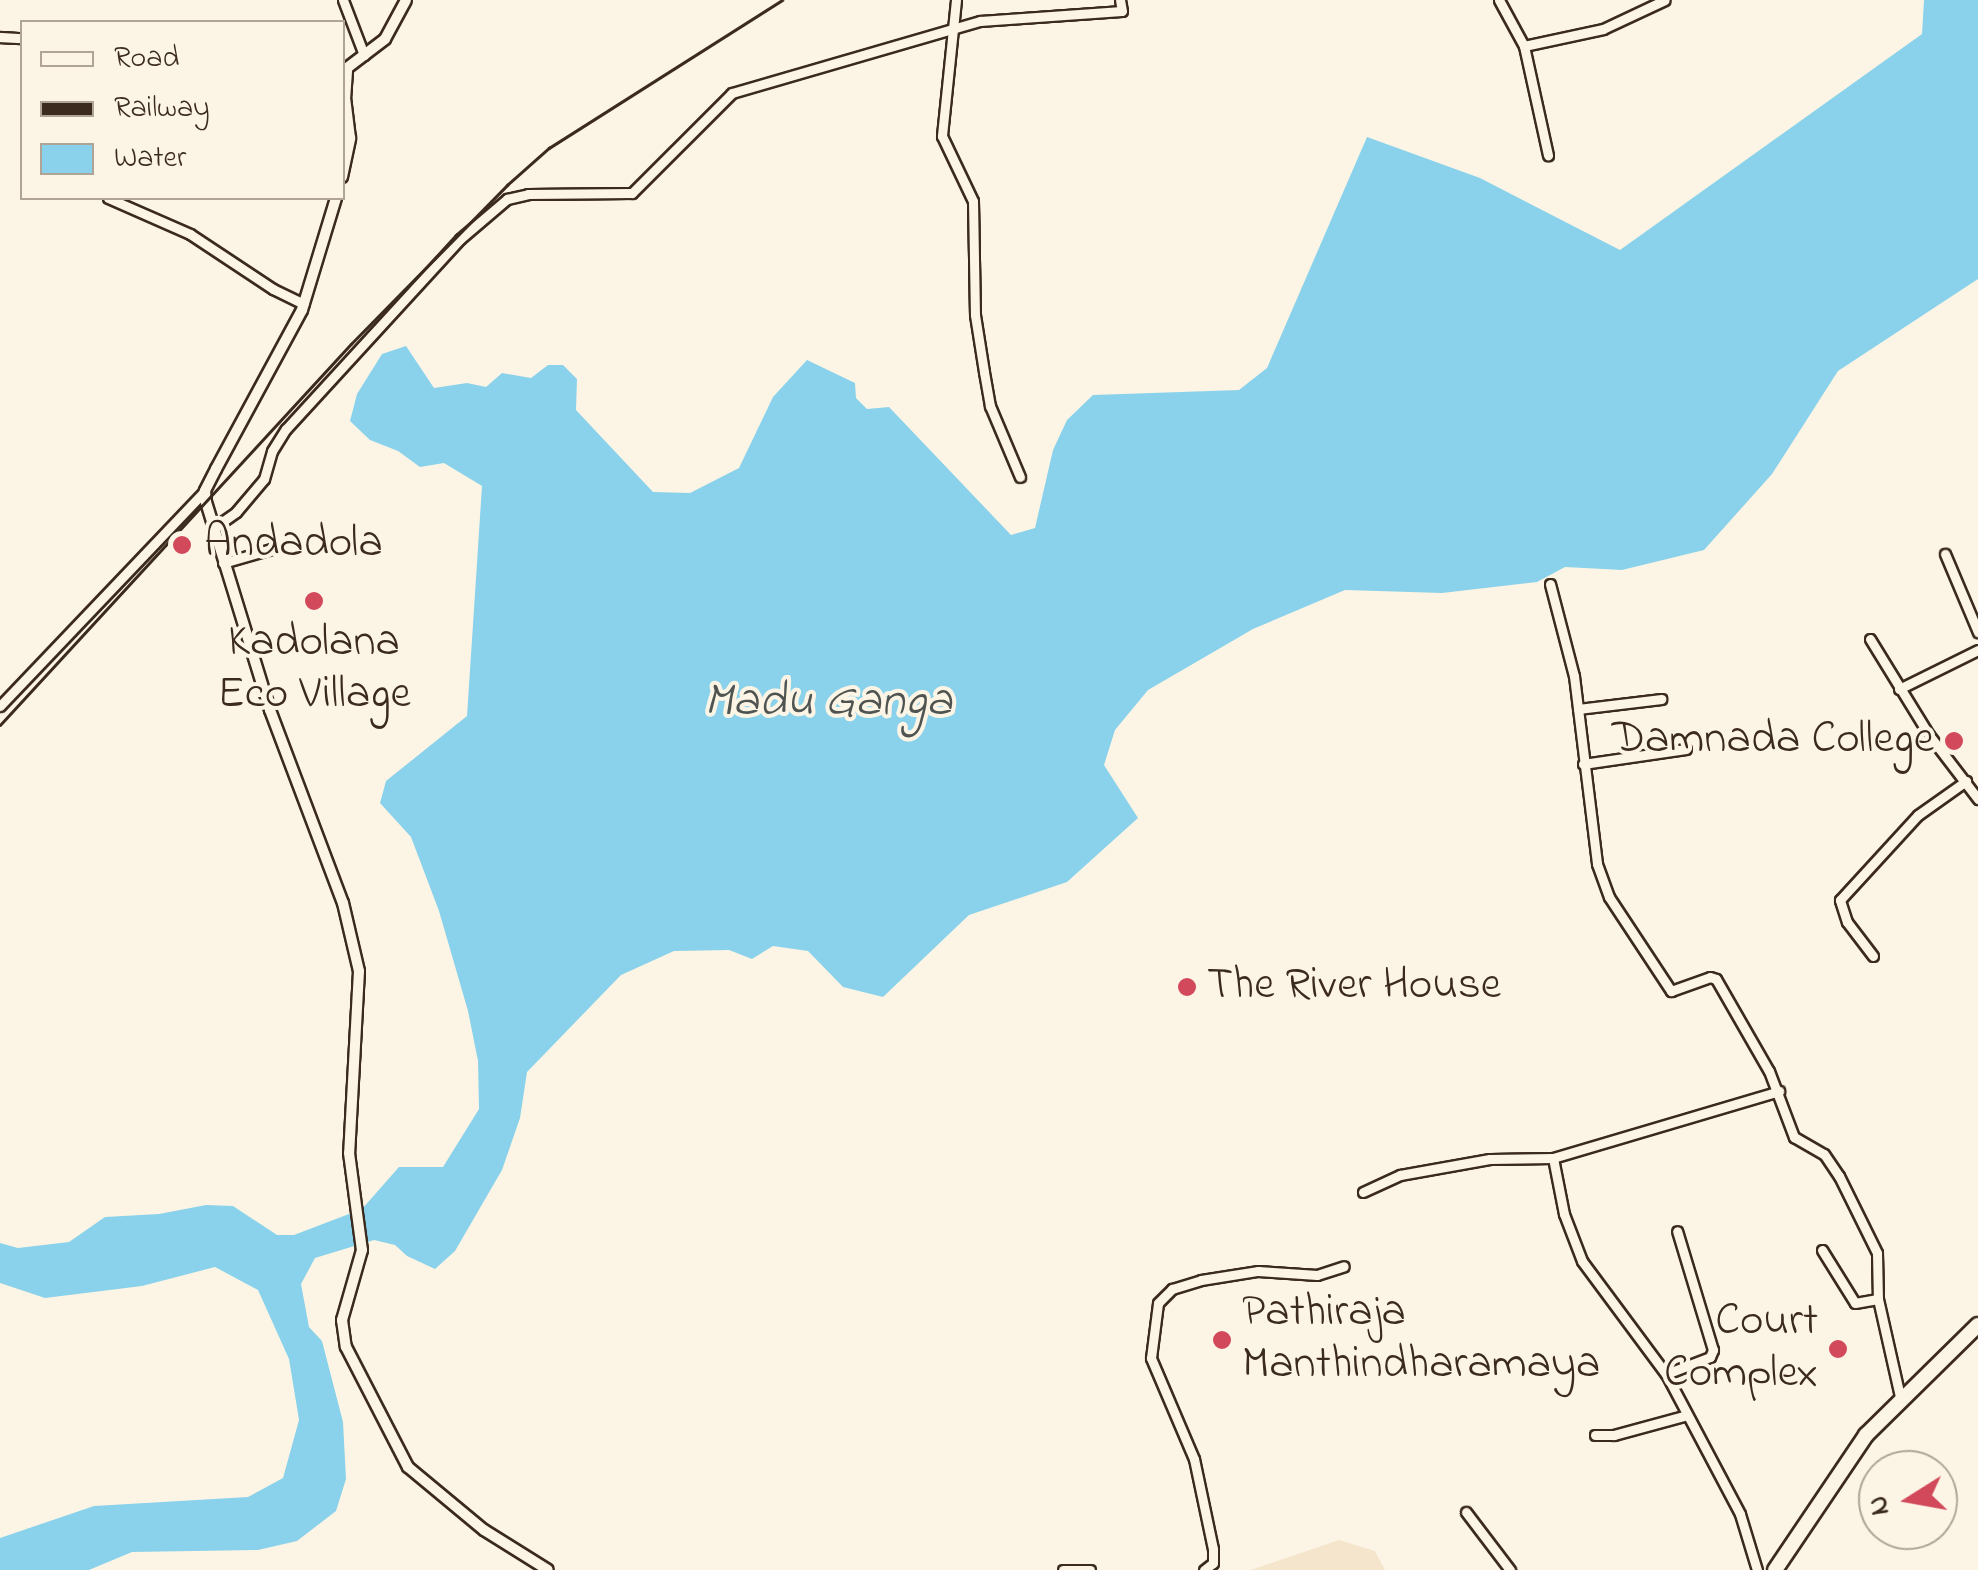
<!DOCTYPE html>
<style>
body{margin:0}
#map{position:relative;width:1978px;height:1570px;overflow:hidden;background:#fcf5e5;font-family:"Indie Flower",sans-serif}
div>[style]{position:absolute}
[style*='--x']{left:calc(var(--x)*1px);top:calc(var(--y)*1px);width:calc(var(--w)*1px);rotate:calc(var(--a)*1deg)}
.built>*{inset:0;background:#f4e5cc}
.water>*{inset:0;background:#8ad2eb}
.roads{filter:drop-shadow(2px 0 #3b2a1e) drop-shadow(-2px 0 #3b2a1e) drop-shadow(0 2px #3b2a1e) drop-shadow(0 -2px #3b2a1e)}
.minor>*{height:9px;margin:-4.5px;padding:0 4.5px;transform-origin:4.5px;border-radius:4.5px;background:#fcf5e5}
.tertiary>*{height:10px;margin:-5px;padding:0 5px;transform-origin:5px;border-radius:5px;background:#fcf5e5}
.trunk>*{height:14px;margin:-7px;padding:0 7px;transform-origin:7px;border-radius:7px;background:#fcf5e5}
.rail>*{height:2.5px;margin:-1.25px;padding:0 1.25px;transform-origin:1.25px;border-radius:1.25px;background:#3b2a1e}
.dots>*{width:28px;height:28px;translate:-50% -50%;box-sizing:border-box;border:5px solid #fcf5e5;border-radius:50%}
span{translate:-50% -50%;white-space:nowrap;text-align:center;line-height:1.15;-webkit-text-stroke:8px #fcf5e5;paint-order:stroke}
.poi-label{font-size:45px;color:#3b2a1e}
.left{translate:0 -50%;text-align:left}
.right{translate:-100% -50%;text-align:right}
.water-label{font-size:48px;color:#4f5451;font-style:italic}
.legend{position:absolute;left:20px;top:20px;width:325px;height:180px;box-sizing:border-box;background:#fcf5e5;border:2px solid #afa495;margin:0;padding:12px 18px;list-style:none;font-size:30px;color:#3b2a1e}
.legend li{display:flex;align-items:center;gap:20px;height:50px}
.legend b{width:50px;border:2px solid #afa495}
.north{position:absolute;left:1858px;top:1450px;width:100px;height:100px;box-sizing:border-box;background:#fcf5e5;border:2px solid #afa495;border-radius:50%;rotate:259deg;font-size:28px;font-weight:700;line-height:40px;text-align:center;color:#3b2a1e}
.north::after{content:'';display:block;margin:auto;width:35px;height:45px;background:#d1495b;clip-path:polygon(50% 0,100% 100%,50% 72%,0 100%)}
</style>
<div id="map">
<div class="built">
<i style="clip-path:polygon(1339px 1540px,1375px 1551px,1385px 1570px,1251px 1570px)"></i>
</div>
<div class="water">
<i style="clip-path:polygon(1924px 0,1978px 0,1978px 279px,1838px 371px,1772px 474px,1704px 550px,1622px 570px,1565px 567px,1537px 582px,1442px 593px,1345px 590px,1253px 629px,1148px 690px,1115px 730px,1104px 765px,1138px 818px,1067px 882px,969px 915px,883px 997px,843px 987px,808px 951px,773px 946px,752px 959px,729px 950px,674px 951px,621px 975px,527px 1072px,520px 1118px,502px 1170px,455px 1251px,435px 1269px,407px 1256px,395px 1245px,374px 1240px,315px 1258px,301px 1284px,309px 1327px,322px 1341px,343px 1422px,346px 1479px,336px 1511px,297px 1541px,258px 1550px,132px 1552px,89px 1570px,0 1570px,0 1538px,94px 1506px,248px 1497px,283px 1478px,299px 1420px,289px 1359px,258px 1290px,215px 1267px,142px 1286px,45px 1298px,0 1283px,0 1243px,18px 1248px,69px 1242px,105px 1217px,159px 1214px,206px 1205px,233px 1206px,277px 1235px,294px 1235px,362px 1209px,399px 1167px,443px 1167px,479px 1109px,478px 1061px,468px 1011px,439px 911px,411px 837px,380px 803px,386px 781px,467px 716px,482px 486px,444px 463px,420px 467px,398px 451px,370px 440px,350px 421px,357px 394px,382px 354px,406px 346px,434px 388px,467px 383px,486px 387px,502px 373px,531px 378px,548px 365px,563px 365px,577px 379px,576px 410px,653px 492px,690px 493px,739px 468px,773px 397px,807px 360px,855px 383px,856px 398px,867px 409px,889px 407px,1011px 535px,1035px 528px,1053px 450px,1067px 420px,1093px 395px,1239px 390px,1267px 368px,1367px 137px,1480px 178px,1620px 250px,1922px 34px)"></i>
</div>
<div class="roads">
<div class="minor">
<i style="--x:343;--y:0;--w:59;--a:69.1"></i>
<i style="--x:956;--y:0;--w:137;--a:95.9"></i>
<i style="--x:942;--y:136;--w:72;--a:64.5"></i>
<i style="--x:973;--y:201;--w:114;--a:89"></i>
<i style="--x:975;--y:315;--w:58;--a:81"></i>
<i style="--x:984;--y:372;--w:35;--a:80"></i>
<i style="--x:990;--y:406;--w:77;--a:67.1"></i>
<i style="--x:1499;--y:0;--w:52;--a:61.5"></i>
<i style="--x:1524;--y:46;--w:112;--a:77.6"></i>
<i style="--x:0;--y:37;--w:22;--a:3"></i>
<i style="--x:1524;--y:46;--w:81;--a:-12.1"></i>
<i style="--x:1603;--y:29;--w:68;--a:-25.1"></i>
<i style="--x:108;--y:198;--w:90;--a:23.7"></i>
<i style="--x:190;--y:234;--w:100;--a:33.5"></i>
<i style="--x:273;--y:289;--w:34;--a:26"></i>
<i style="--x:212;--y:529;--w:29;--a:-35"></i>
<i style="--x:236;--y:512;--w:43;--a:-49.7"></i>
<i style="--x:264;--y:479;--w:29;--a:-74"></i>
<i style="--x:272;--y:451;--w:26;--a:-58"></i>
<i style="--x:286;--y:429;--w:258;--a:-47.5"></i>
<i style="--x:460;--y:239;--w:62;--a:-40.4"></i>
<i style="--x:507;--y:199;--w:22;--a:-13"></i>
<i style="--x:528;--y:194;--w:104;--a:-0.6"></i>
<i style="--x:632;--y:193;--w:141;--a:-45"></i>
<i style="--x:732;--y:93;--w:258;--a:-16.2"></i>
<i style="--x:980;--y:21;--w:142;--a:-4"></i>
<i style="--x:1122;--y:11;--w:11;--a:-100"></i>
<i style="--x:1945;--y:554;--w:85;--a:67.1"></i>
<i style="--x:223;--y:563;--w:57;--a:-16.2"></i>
<i style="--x:1550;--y:584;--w:95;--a:75.4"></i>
<i style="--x:1574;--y:676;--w:189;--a:83"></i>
<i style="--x:1597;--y:864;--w:35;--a:70"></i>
<i style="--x:1609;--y:897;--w:113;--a:56.6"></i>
<i style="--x:1671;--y:991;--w:41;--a:-19.7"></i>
<i style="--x:1710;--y:977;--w:6;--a:18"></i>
<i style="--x:1716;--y:979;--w:106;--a:60.1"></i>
<i style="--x:1769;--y:1071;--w:71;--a:69.3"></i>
<i style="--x:1794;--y:1137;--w:34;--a:30"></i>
<i style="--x:1824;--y:1154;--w:27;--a:56"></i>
<i style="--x:1839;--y:1176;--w:86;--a:63.7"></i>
<i style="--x:1877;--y:1253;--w:46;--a:88.8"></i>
<i style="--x:1878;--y:1299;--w:100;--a:77.3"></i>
<i style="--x:1870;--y:639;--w:113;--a:58.4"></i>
<i style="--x:1929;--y:735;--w:81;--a:52.6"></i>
<i style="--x:1899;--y:689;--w:88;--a:-26.3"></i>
<i style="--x:0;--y:706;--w:297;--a:-46.4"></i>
<i style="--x:1578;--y:709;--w:84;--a:-6.9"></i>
<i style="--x:1583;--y:764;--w:104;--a:-8.3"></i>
<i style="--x:1873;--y:956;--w:43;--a:-127.4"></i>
<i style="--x:1847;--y:922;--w:23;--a:-108"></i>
<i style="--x:1840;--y:900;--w:115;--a:-47.5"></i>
<i style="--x:1918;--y:815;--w:59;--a:-35.3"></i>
<i style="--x:1553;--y:1158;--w:57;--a:78.9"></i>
<i style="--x:1564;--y:1214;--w:50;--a:69"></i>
<i style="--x:1582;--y:1261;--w:141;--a:53.4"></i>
<i style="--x:1666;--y:1374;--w:158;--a:62.1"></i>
<i style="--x:1740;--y:1514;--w:59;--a:73.1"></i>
<i style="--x:1363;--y:1192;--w:41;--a:-24.7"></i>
<i style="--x:1400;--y:1175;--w:91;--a:-10.1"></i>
<i style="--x:1490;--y:1159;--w:63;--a:-0.9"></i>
<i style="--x:1553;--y:1158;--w:236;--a:-16.5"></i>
<i style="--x:1822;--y:1250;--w:62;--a:58.1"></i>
<i style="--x:1855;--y:1303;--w:23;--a:-10"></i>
<i style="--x:1666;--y:1374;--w:47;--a:-21.1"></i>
<i style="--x:1710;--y:1357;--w:8;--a:-67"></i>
<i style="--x:1713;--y:1350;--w:124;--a:-106.8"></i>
<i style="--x:1595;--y:1435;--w:19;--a:0"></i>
<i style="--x:1614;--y:1435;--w:73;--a:-15.2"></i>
<i style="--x:1466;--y:1512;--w:73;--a:52.8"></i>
<i style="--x:1063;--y:1570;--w:27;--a:0"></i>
<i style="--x:1204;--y:1570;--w:11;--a:-38"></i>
<i style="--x:1213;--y:1563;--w:14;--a:-90"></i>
<i style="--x:1213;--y:1549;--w:92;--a:-101.9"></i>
<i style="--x:1194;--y:1459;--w:110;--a:-113.1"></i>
<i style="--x:1151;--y:1358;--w:55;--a:-82.7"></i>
<i style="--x:1158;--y:1303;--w:20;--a:-45"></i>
<i style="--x:1172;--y:1289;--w:30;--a:-17"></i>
<i style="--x:1201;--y:1280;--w:58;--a:-9"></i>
<i style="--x:1258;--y:1271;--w:59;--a:3.9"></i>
<i style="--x:1317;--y:1275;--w:28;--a:-18"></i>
</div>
<div class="tertiary">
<i style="--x:342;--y:177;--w:40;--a:-78"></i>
<i style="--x:350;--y:138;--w:38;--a:-97"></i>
<i style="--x:345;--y:100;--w:32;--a:-86"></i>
<i style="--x:347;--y:68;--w:48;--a:-37.3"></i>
<i style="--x:385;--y:39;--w:44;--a:-61.7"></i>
<i style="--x:336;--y:198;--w:117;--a:106.9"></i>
<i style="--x:302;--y:310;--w:181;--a:118.4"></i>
<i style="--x:216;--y:469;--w:25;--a:117"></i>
<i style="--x:205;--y:491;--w:11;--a:85"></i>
<i style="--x:206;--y:502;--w:218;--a:72.9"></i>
<i style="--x:270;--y:710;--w:206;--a:69.3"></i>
<i style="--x:343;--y:903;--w:70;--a:76.8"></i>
<i style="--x:359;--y:971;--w:182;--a:93.1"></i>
<i style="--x:349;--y:1153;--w:98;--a:82.4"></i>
<i style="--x:362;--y:1250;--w:73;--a:105.9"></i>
<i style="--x:342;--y:1320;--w:27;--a:82"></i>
<i style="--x:346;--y:1347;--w:135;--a:62.7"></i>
<i style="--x:408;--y:1467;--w:99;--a:39.7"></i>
<i style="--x:484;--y:1530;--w:75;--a:32"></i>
</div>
<div class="trunk">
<i style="--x:1775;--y:1570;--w:163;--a:-56"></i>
<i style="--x:1866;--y:1435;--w:157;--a:-44.5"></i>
</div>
</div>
<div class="rail">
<i style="--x:0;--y:725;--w:518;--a:-47.35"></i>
<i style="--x:351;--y:344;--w:223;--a:-45.5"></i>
<i style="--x:507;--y:185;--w:56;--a:-41.4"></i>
<i style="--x:549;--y:148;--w:276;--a:-32.4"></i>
</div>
<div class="dots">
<i style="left:182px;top:545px;background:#d1495b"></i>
<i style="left:314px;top:601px;background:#d1495b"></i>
<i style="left:1954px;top:741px;background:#d1495b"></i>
<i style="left:1187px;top:987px;background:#d1495b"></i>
<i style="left:1222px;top:1340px;background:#d1495b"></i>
<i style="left:1838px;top:1349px;background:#d1495b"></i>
</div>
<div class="poi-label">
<span class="left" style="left:204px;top:545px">Andadola</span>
<span style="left:314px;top:670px">Kadolana<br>Eco Village</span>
<span class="right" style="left:1934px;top:741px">Damnada College</span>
<span class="left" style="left:1207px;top:987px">The River House</span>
<span class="left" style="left:1242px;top:1340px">Pathiraja<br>Manthindharamaya</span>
<span class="right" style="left:1818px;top:1349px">Court<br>Complex</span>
</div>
<div class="water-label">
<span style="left:828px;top:703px">Madu Ganga</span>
</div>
<ul class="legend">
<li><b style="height:12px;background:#fcf5e5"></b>Road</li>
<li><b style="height:12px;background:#3b2a1e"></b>Railway</li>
<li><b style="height:28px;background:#8ad2eb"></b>Water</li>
</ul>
<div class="north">N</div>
</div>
